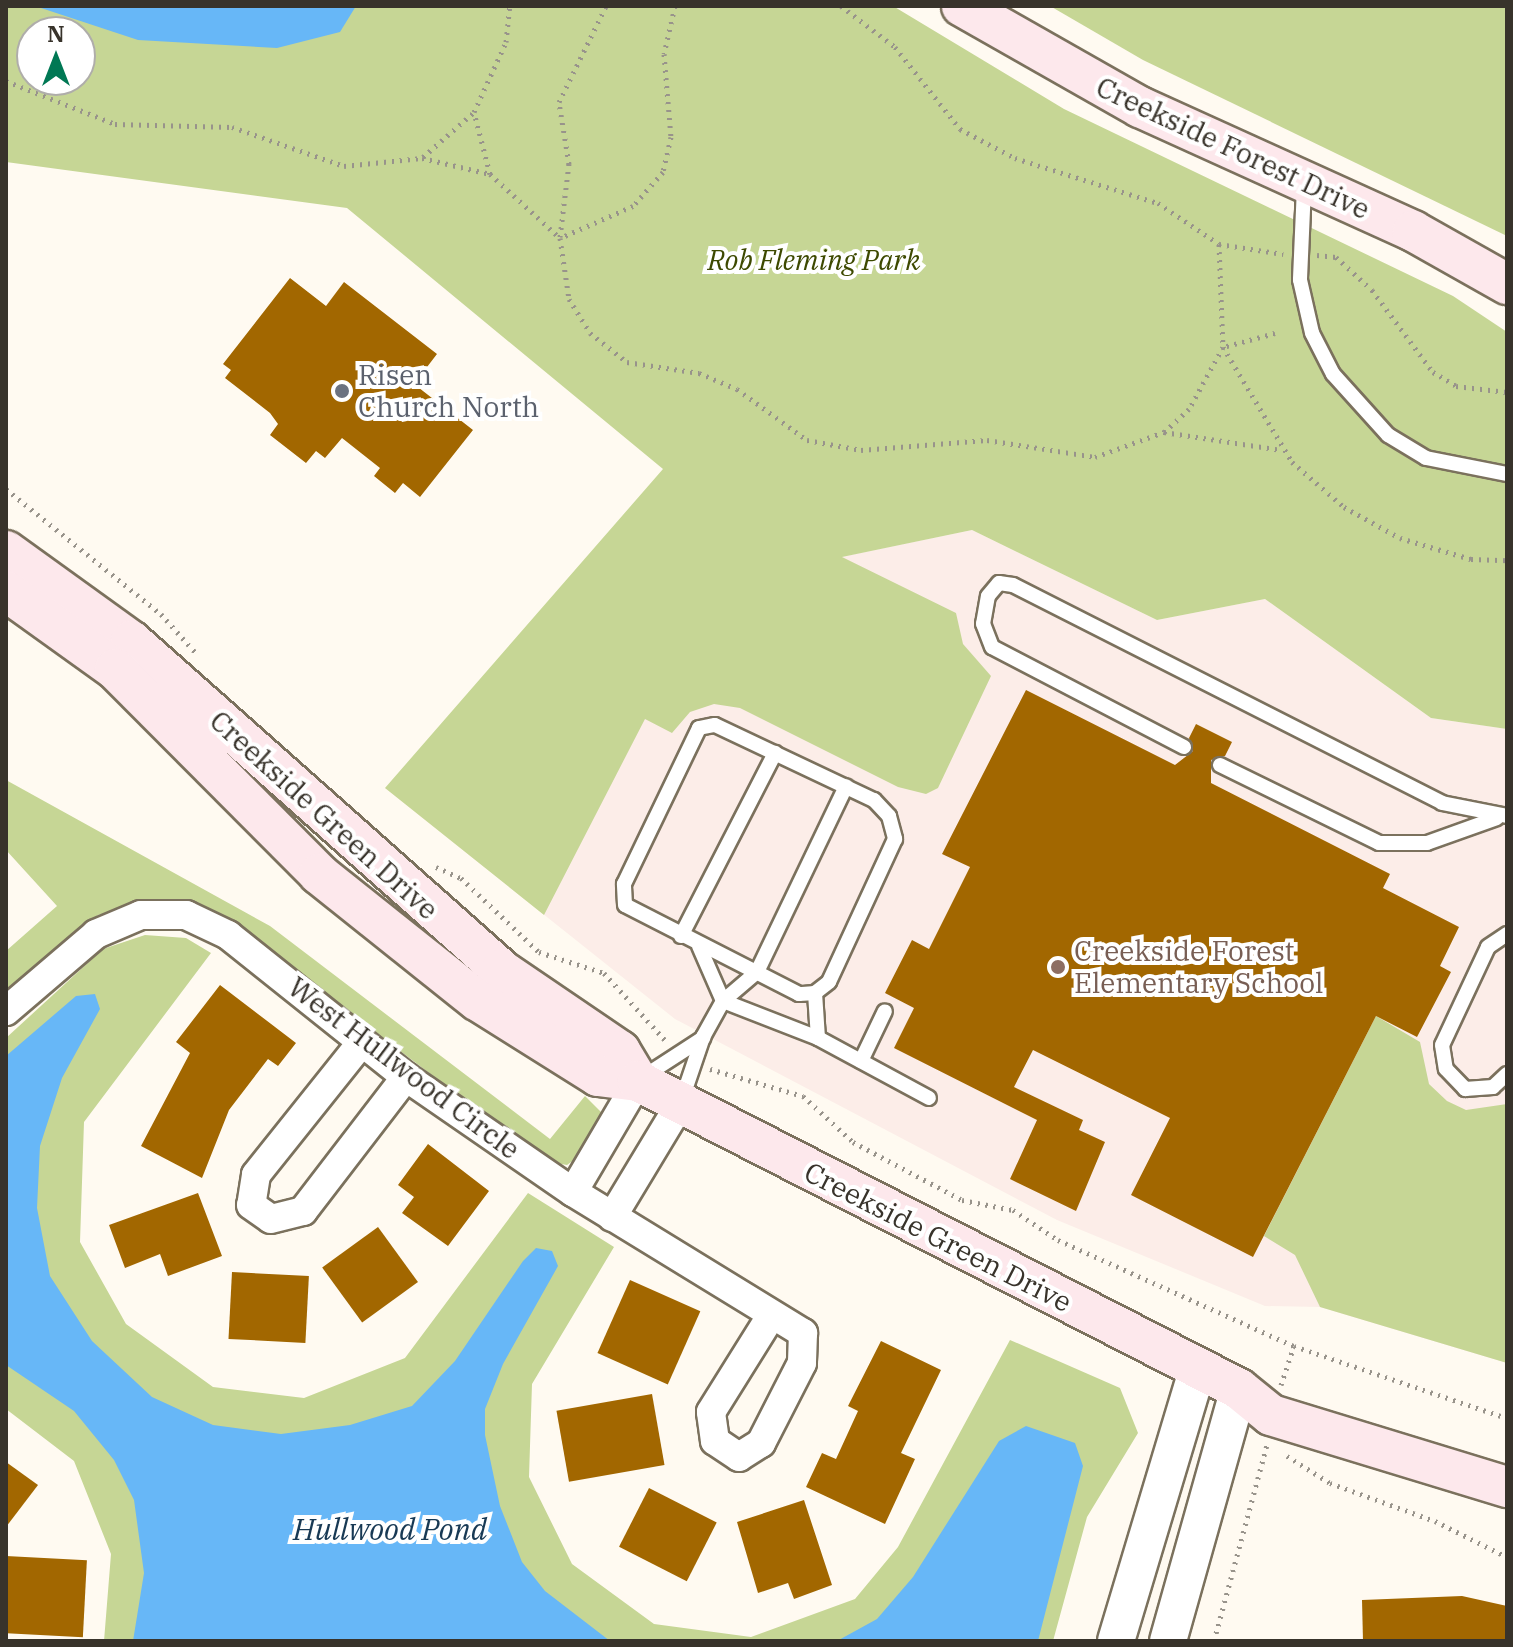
<!DOCTYPE html>
<style>
body{margin:0}
#map{position:relative;width:1513px;height:1647px;overflow:hidden;background:#fffaf1;font-family:"IBM Plex Serif",serif}
div>[style]{position:absolute}
[style*='--x']{left:calc(var(--x)*1px);top:calc(var(--y)*1px);width:calc(var(--w)*1px);rotate:calc(var(--a)*1deg)}
.education>*{inset:0;background:#fcede8}
.green>*{inset:0;background:#c6d695}
.water>*{inset:0;background:#67b7f7}
.building>*{inset:0;background:#a26700;transform-origin:0 0}
.path>*{height:5px;margin-top:-2.5px;transform-origin:0;background:repeating-linear-gradient(90deg,#98938b 0 2px,transparent 0 8px)}
.roads{filter:drop-shadow(2px 0 #7b715d) drop-shadow(-2px 0 #7b715d) drop-shadow(0 2px #7b715d) drop-shadow(0 -2px #7b715d)}
.service>*{height:14px;margin:-7px;padding:0 7px;transform-origin:7px;border-radius:7px;background:#fff}
.minor>*{height:28px;margin:-14px;padding:0 14px;transform-origin:14px;border-radius:14px;background:#fff}
.tertiary>*{height:36px;margin:-18px;padding:0 18px;transform-origin:18px;border-radius:18px;background:#fff}
.secondary>*{height:40px;margin:-20px;padding:0 20px;transform-origin:20px;border-radius:20px;background:#fde8ec}
.dots>*{width:22px;height:22px;translate:-50% -50%;box-sizing:border-box;border:4px solid #fff;border-radius:50%}
span{translate:-50% -50%;white-space:nowrap;text-align:center;line-height:1.15;-webkit-text-stroke:8px #fff;paint-order:stroke}
.street-label{font-size:28px;color:#38332b}
.park-label{font-size:28px;color:#3d4900;font-style:italic}
.worship-label{font-size:28px;color:#5b616d}
.left{translate:0 -50%;text-align:left}
.education-label{font-size:28px;color:#785e54}
.water-label{font-size:30px;color:#183954;font-style:italic}
.frame{position:absolute;inset:0;border:8px solid #38332b;pointer-events:none}
.north{position:absolute;left:16px;top:16px;width:80px;height:80px;box-sizing:border-box;background:#fff;border:2px solid #afadaa;border-radius:50%;rotate:0deg;font-size:22px;font-weight:700;line-height:32px;text-align:center;color:#38332b}
.north::after{content:'';display:block;margin:auto;width:28px;height:36px;background:#007854;clip-path:polygon(50% 0,100% 100%,50% 72%,0 100%)}
</style>
<div id="map">
<div class="education">
<i style="clip-path:polygon(972px 530px,1157px 620px,1265px 599px,1431px 718px,1507px 729px,1507px 1363px,1320px 1307px,1265px 1306px,1057px 1220px,675px 1019px,385px 788px,841px 557px)"></i>
</div>
<div class="green">
<i style="clip-path:polygon(evenodd,6px 6px,893px 6px,1064px 109px,1453px 296px,1507px 332px,1507px 729px,1431px 718px,1265px 599px,1157px 620px,972px 530px,842px 557px,956px 613px,963px 644px,991px 676px,938px 788px,926px 794px,898px 787px,740px 708px,714px 704px,690px 712px,672px 733px,645px 719px,544px 915px,385px 788px,663px 469px,347px 208px,6px 162px,6px 6px,32px 32px,80px 32px,80px 80px,32px 80px,32px 32px)"></i>
<i style="clip-path:polygon(1050px 6px,1507px 6px,1507px 236px,1143px 60px)"></i>
<i style="clip-path:polygon(6px 780px,270px 926px,550px 1139px,585px 1096px,605px 1116px,581px 1155px,567px 1165px,544px 1161px,233px 923px,197px 904px,160px 899px,98px 915px,6px 992px,6px 951px,57px 906px,6px 850px)"></i>
<i style="clip-path:polygon(145px 935px,186px 938px,211px 953px,84px 1122px,80px 1242px,126px 1324px,213px 1387px,304px 1398px,405px 1358px,528px 1193px,614px 1247px,532px 1384px,529px 1477px,572px 1564px,654px 1624px,751px 1637px,855px 1599px,898px 1547px,1010px 1340px,1120px 1388px,1138px 1433px,1087px 1517px,1053px 1641px,104px 1641px,111px 1554px,74px 1461px,6px 1409px,6px 1038px,103px 949px)"></i>
<i style="clip-path:polygon(1376px 1016px,1420px 1042px,1429px 1084px,1447px 1101px,1466px 1110px,1507px 1104px,1507px 1363px,1320px 1307px,1295px 1255px,1264px 1236px)"></i>
</div>
<div class="water">
<i style="clip-path:polygon(35px 6px,356px 6px,340px 32px,277px 48px,138px 40px)"></i>
<i style="clip-path:polygon(95px 994px,100px 1009px,62px 1078px,40px 1146px,37px 1208px,50px 1276px,92px 1341px,152px 1397px,213px 1425px,281px 1434px,350px 1425px,412px 1406px,455px 1361px,523px 1261px,536px 1248px,552px 1251px,558px 1266px,503px 1364px,485px 1409px,485px 1435px,500px 1506px,522px 1562px,545px 1591px,610px 1641px,133px 1641px,144px 1573px,134px 1500px,114px 1460px,74px 1411px,6px 1365px,6px 1056px,76px 996px)"></i>
<i style="clip-path:polygon(1026px 1426px,1075px 1443px,1083px 1466px,1038px 1641px,837px 1641px,877px 1619px,913px 1577px,999px 1441px)"></i>
</div>
<div class="building">
<i style="clip-path:polygon(290px 278px,326px 306px,344px 282px,437px 354px,414px 384px,473px 430px,420px 497px,403px 483px,395px 493px,374px 476px,380px 468px,342px 438px,325px 458px,316px 451px,306px 463px,270px 435px,278px 424px,270px 413px,225px 378px,231px 370px,223px 364px)"></i>
<i style="clip-path:polygon(1026px 690px,1175px 765px,1193px 751px,1189px 738px,1196px 724px,1232px 742px,1225px 756px,1211px 760px,1211px 783px,1390px 874px,1383px 888px,1459px 927px,1440px 966px,1451px 972px,1417px 1037px,1376px 1016px,1253px 1257px,1131px 1195px,1170px 1118px,1033px 1050px,1014px 1087px,1083px 1120px,1079px 1130px,1105px 1142px,1076px 1211px,1010px 1179px,1037px 1120px,894px 1048px,914px 1008px,885px 993px,912px 940px,929px 949px,970px 867px,942px 854px)"></i>
<i style="clip-path:polygon(220px 985px,296px 1043px,278px 1066px,268px 1059px,229px 1110px,202px 1178px,141px 1146px,190px 1053px,176px 1042px)"></i>
<i style="clip-path:polygon(428px 1144px,489px 1191px,448px 1246px,402px 1213px,414px 1197px,398px 1185px)"></i>
<i style="clip-path:polygon(198px 1193px,222px 1256px,168px 1276px,160px 1254px,125px 1268px,109px 1225px)"></i>
<i style="left:378px;top:1227px;width:68px;height:69px;rotate:54deg"></i>
<i style="left:232px;top:1272px;width:77px;height:67px;rotate:3deg"></i>
<i style="left:630px;top:1280px;width:77px;height:80px;rotate:24deg"></i>
<i style="clip-path:polygon(881px 1341px,941px 1370px,901px 1453px,915px 1459px,885px 1524px,806px 1487px,822px 1453px,836px 1459px,858px 1411px,848px 1406px)"></i>
<i style="left:652px;top:1394px;width:72px;height:97px;rotate:80deg"></i>
<i style="clip-path:polygon(6px 1462px,38px 1485px,6px 1527px)"></i>
<i style="left:649px;top:1488px;width:76px;height:66px;rotate:27deg"></i>
<i style="clip-path:polygon(804px 1500px,832px 1585px,794px 1599px,788px 1583px,758px 1593px,737px 1522px)"></i>
<i style="left:6px;top:1556px;width:81px;height:77px;rotate:3deg"></i>
<i style="clip-path:polygon(1462px 1596px,1507px 1606px,1507px 1641px,1363px 1641px,1362px 1600px)"></i>
</div>
<div class="path">
<i style="--x:675;--y:6;--w:49;--a:102.9"></i>
<i style="--x:664;--y:54;--w:83;--a:85.2"></i>
<i style="--x:671;--y:137;--w:36;--a:103"></i>
<i style="--x:663;--y:172;--w:45;--a:131.4"></i>
<i style="--x:633;--y:206;--w:80;--a:156.3"></i>
<i style="--x:560;--y:238;--w:62;--a:81.6"></i>
<i style="--x:569;--y:299;--w:40;--a:58"></i>
<i style="--x:590;--y:333;--w:47;--a:38.1"></i>
<i style="--x:627;--y:362;--w:73;--a:8.7"></i>
<i style="--x:699;--y:373;--w:41;--a:22.8"></i>
<i style="--x:737;--y:389;--w:87;--a:36.1"></i>
<i style="--x:807;--y:440;--w:55;--a:10.5"></i>
<i style="--x:861;--y:450;--w:126;--a:-4.5"></i>
<i style="--x:987;--y:440;--w:109;--a:8.9"></i>
<i style="--x:1095;--y:457;--w:73;--a:-19.9"></i>
<i style="--x:841;--y:6;--w:68;--a:37.2"></i>
<i style="--x:895;--y:47;--w:105;--a:51.6"></i>
<i style="--x:960;--y:129;--w:62;--a:27.8"></i>
<i style="--x:1015;--y:158;--w:150;--a:17.5"></i>
<i style="--x:1158;--y:203;--w:73;--a:33.9"></i>
<i style="--x:1219;--y:244;--w:65;--a:8.9"></i>
<i style="--x:6;--y:81;--w:117;--a:21.5"></i>
<i style="--x:115;--y:124;--w:117;--a:1.5"></i>
<i style="--x:232;--y:127;--w:119;--a:19.2"></i>
<i style="--x:344;--y:166;--w:78;--a:-5.9"></i>
<i style="--x:422;--y:158;--w:70;--a:13.2"></i>
<i style="--x:490;--y:174;--w:95;--a:42.4"></i>
<i style="--x:423;--y:157;--w:68;--a:-41.4"></i>
<i style="--x:490;--y:174;--w:64;--a:-104.5"></i>
<i style="--x:474;--y:112;--w:77;--a:-65.4"></i>
<i style="--x:506;--y:42;--w:36;--a:-84"></i>
<i style="--x:560;--y:237;--w:74;--a:-83"></i>
<i style="--x:569;--y:164;--w:63;--a:-99.2"></i>
<i style="--x:559;--y:102;--w:107;--a:-63.9"></i>
<i style="--x:1219;--y:244;--w:103;--a:87.8"></i>
<i style="--x:1223;--y:347;--w:134;--a:59"></i>
<i style="--x:1292;--y:462;--w:69;--a:40.9"></i>
<i style="--x:1344;--y:507;--w:64;--a:29"></i>
<i style="--x:1400;--y:538;--w:74;--a:16.5"></i>
<i style="--x:1471;--y:559;--w:36;--a:2"></i>
<i style="--x:1317;--y:255;--w:19;--a:6"></i>
<i style="--x:1336;--y:257;--w:49;--a:42.5"></i>
<i style="--x:1372;--y:290;--w:102;--a:53.4"></i>
<i style="--x:1433;--y:372;--w:27;--a:31"></i>
<i style="--x:1456;--y:386;--w:51;--a:6.7"></i>
<i style="--x:1275;--y:333;--w:54;--a:164.9"></i>
<i style="--x:1223;--y:347;--w:71;--a:118.7"></i>
<i style="--x:1189;--y:409;--w:34;--a:137"></i>
<i style="--x:1164;--y:432;--w:119;--a:8.7"></i>
<i style="--x:6;--y:489;--w:199;--a:38.9"></i>
<i style="--x:161;--y:614;--w:51;--a:48.2"></i>
<i style="--x:436;--y:867;--w:27;--a:24"></i>
<i style="--x:461;--y:878;--w:108;--a:43.5"></i>
<i style="--x:539;--y:952;--w:68;--a:17.9"></i>
<i style="--x:604;--y:973;--w:91;--a:47.7"></i>
<i style="--x:710;--y:1069;--w:97;--a:16.2"></i>
<i style="--x:803;--y:1096;--w:68;--a:42.6"></i>
<i style="--x:853;--y:1142;--w:123;--a:28"></i>
<i style="--x:962;--y:1200;--w:52;--a:11.1"></i>
<i style="--x:1013;--y:1210;--w:54;--a:33.7"></i>
<i style="--x:1058;--y:1240;--w:259;--a:24.2"></i>
<i style="--x:1281;--y:1385;--w:41;--a:-71.6"></i>
<i style="--x:1294;--y:1346;--w:225;--a:18.7"></i>
<i style="--x:1287;--y:1456;--w:51;--a:32.1"></i>
<i style="--x:1330;--y:1483;--w:112;--a:19.9"></i>
<i style="--x:1435;--y:1521;--w:80;--a:26.6"></i>
<i style="--x:1214;--y:1641;--w:204;--a:-74.9"></i>
</div>
<div class="roads">
<div class="service">
<i style="--x:1304;--y:187;--w:93;--a:92.5"></i>
<i style="--x:1300;--y:280;--w:54;--a:77.2"></i>
<i style="--x:1312;--y:333;--w:46;--a:62.9"></i>
<i style="--x:1333;--y:374;--w:82;--a:48"></i>
<i style="--x:1388;--y:435;--w:44;--a:31.2"></i>
<i style="--x:1426;--y:458;--w:83;--a:11.2"></i>
<i style="--x:715;--y:725;--w:176;--a:25.3"></i>
<i style="--x:874;--y:800;--w:22;--a:47"></i>
<i style="--x:889;--y:816;--w:24;--a:75"></i>
<i style="--x:895;--y:839;--w:157;--a:114.8"></i>
<i style="--x:829;--y:982;--w:18;--a:142"></i>
<i style="--x:815;--y:993;--w:16;--a:176"></i>
<i style="--x:799;--y:994;--w:195;--a:-152.9"></i>
<i style="--x:625;--y:905;--w:21;--a:-93"></i>
<i style="--x:624;--y:884;--w:173;--a:-64.3"></i>
<i style="--x:699;--y:728;--w:16;--a:-11"></i>
<i style="--x:1184;--y:747;--w:216;--a:-152.5"></i>
<i style="--x:992;--y:647;--w:25;--a:-111"></i>
<i style="--x:983;--y:624;--w:28;--a:-80"></i>
<i style="--x:988;--y:596;--w:17;--a:-50"></i>
<i style="--x:999;--y:583;--w:14;--a:8"></i>
<i style="--x:1013;--y:585;--w:481;--a:26.9"></i>
<i style="--x:1442;--y:803;--w:66;--a:11.3"></i>
<i style="--x:1220;--y:765;--w:177;--a:26.1"></i>
<i style="--x:1379;--y:843;--w:48;--a:0"></i>
<i style="--x:1427;--y:843;--w:74;--a:-19.7"></i>
<i style="--x:1507;--y:934;--w:23;--a:146"></i>
<i style="--x:1488;--y:947;--w:108;--a:115.1"></i>
<i style="--x:1442;--y:1045;--w:24;--a:81"></i>
<i style="--x:1446;--y:1069;--w:28;--a:46"></i>
<i style="--x:1465;--y:1089;--w:28;--a:-4"></i>
<i style="--x:1493;--y:1087;--w:19;--a:-43"></i>
<i style="--x:681;--y:936;--w:206;--a:-62.8"></i>
<i style="--x:699;--y:946;--w:60;--a:66.4"></i>
<i style="--x:723;--y:1001;--w:102;--a:21.3"></i>
<i style="--x:815;--y:993;--w:45;--a:86.2"></i>
<i style="--x:818;--y:1038;--w:126;--a:28.4"></i>
<i style="--x:861;--y:1061;--w:55;--a:-64.4"></i>
<i style="--x:643;--y:1077;--w:72;--a:-33"></i>
<i style="--x:681;--y:1102;--w:69;--a:-71.3"></i>
<i style="--x:703;--y:1037;--w:41;--a:-60.9"></i>
<i style="--x:723;--y:1001;--w:45;--a:-40.5"></i>
<i style="--x:757;--y:972;--w:206;--a:-64.4"></i>
</div>
<div class="minor">
<i style="--x:6;--y:1011;--w:118;--a:-40.5"></i>
<i style="--x:96;--y:934;--w:49;--a:-22.9"></i>
<i style="--x:141;--y:915;--w:45;--a:0"></i>
<i style="--x:186;--y:915;--w:47;--a:25.5"></i>
<i style="--x:228;--y:935;--w:228;--a:38.6"></i>
<i style="--x:406;--y:1077;--w:203;--a:34.6"></i>
<i style="--x:573;--y:1192;--w:270;--a:31.5"></i>
<i style="--x:803;--y:1333;--w:30;--a:92"></i>
<i style="--x:802;--y:1363;--w:90;--a:117.1"></i>
<i style="--x:761;--y:1443;--w:26;--a:148"></i>
<i style="--x:739;--y:1457;--w:29;--a:-146"></i>
<i style="--x:715;--y:1441;--w:29;--a:-98"></i>
<i style="--x:711;--y:1412;--w:113;--a:-58"></i>
<i style="--x:362;--y:1042;--w:170;--a:128.6"></i>
<i style="--x:256;--y:1175;--w:30;--a:99"></i>
<i style="--x:251;--y:1205;--w:24;--a:35"></i>
<i style="--x:271;--y:1219;--w:33;--a:-14"></i>
<i style="--x:303;--y:1211;--w:169;--a:-52.5"></i>
<i style="--x:573;--y:1192;--w:129;--a:-59.6"></i>
<i style="--x:612;--y:1217;--w:130;--a:-58.9"></i>
</div>
<div class="tertiary">
<i style="--x:1116;--y:1641;--w:285;--a:-73.3"></i>
<i style="--x:1168;--y:1641;--w:262;--a:-74.3"></i>
</div>
<div class="secondary">
<i style="--x:962;--y:6;--w:205;--a:29.6"></i>
<i style="--x:1140;--y:107;--w:300;--a:24.4"></i>
<i style="--x:1413;--y:231;--w:108;--a:29.4"></i>
<i style="--x:6;--y:551;--w:154;--a:35.8"></i>
<i style="--x:131;--y:641;--w:495;--a:41.6"></i>
<i style="--x:501;--y:970;--w:144;--a:34.2"></i>
<i style="--x:620;--y:1051;--w:35;--a:59"></i>
<i style="--x:6;--y:591;--w:134;--a:35.6"></i>
<i style="--x:115;--y:669;--w:289;--a:45.1"></i>
<i style="--x:319;--y:874;--w:202;--a:38.6"></i>
<i style="--x:477;--y:1000;--w:143;--a:32.1"></i>
<i style="--x:598;--y:1076;--w:40;--a:7.1"></i>
<i style="--x:638;--y:1081;--w:675;--a:27.13"></i>
<i style="--x:1239;--y:1389;--w:41;--a:39.1"></i>
<i style="--x:1271;--y:1415;--w:247;--a:17"></i>
</div>
</div>
<div class="dots">
<i style="left:342px;top:391px;background:#6b7280"></i>
<i style="left:1058px;top:967px;background:#8d6e63"></i>
</div>
<div class="street-label">
<span style="left:1233px;top:148px;rotate:25deg">Creekside Forest Drive</span>
<span style="left:324px;top:815px;rotate:42deg">Creekside Green Drive</span>
<span style="left:404px;top:1068px;rotate:37deg">West Hullwood Circle</span>
<span style="left:938px;top:1237px;rotate:27deg">Creekside Green Drive</span>
</div>
<div class="park-label">
<span style="left:814px;top:260px">Rob Fleming Park</span>
</div>
<div class="worship-label">
<span class="left" style="left:358px;top:391px">Risen<br>Church North</span>
</div>
<div class="education-label">
<span class="left" style="left:1074px;top:967px">Creekside Forest<br>Elementary School</span>
</div>
<div class="water-label">
<span style="left:390px;top:1529px">Hullwood Pond</span>
</div>
<div class="frame"></div>
<div class="north">N</div>
</div>
